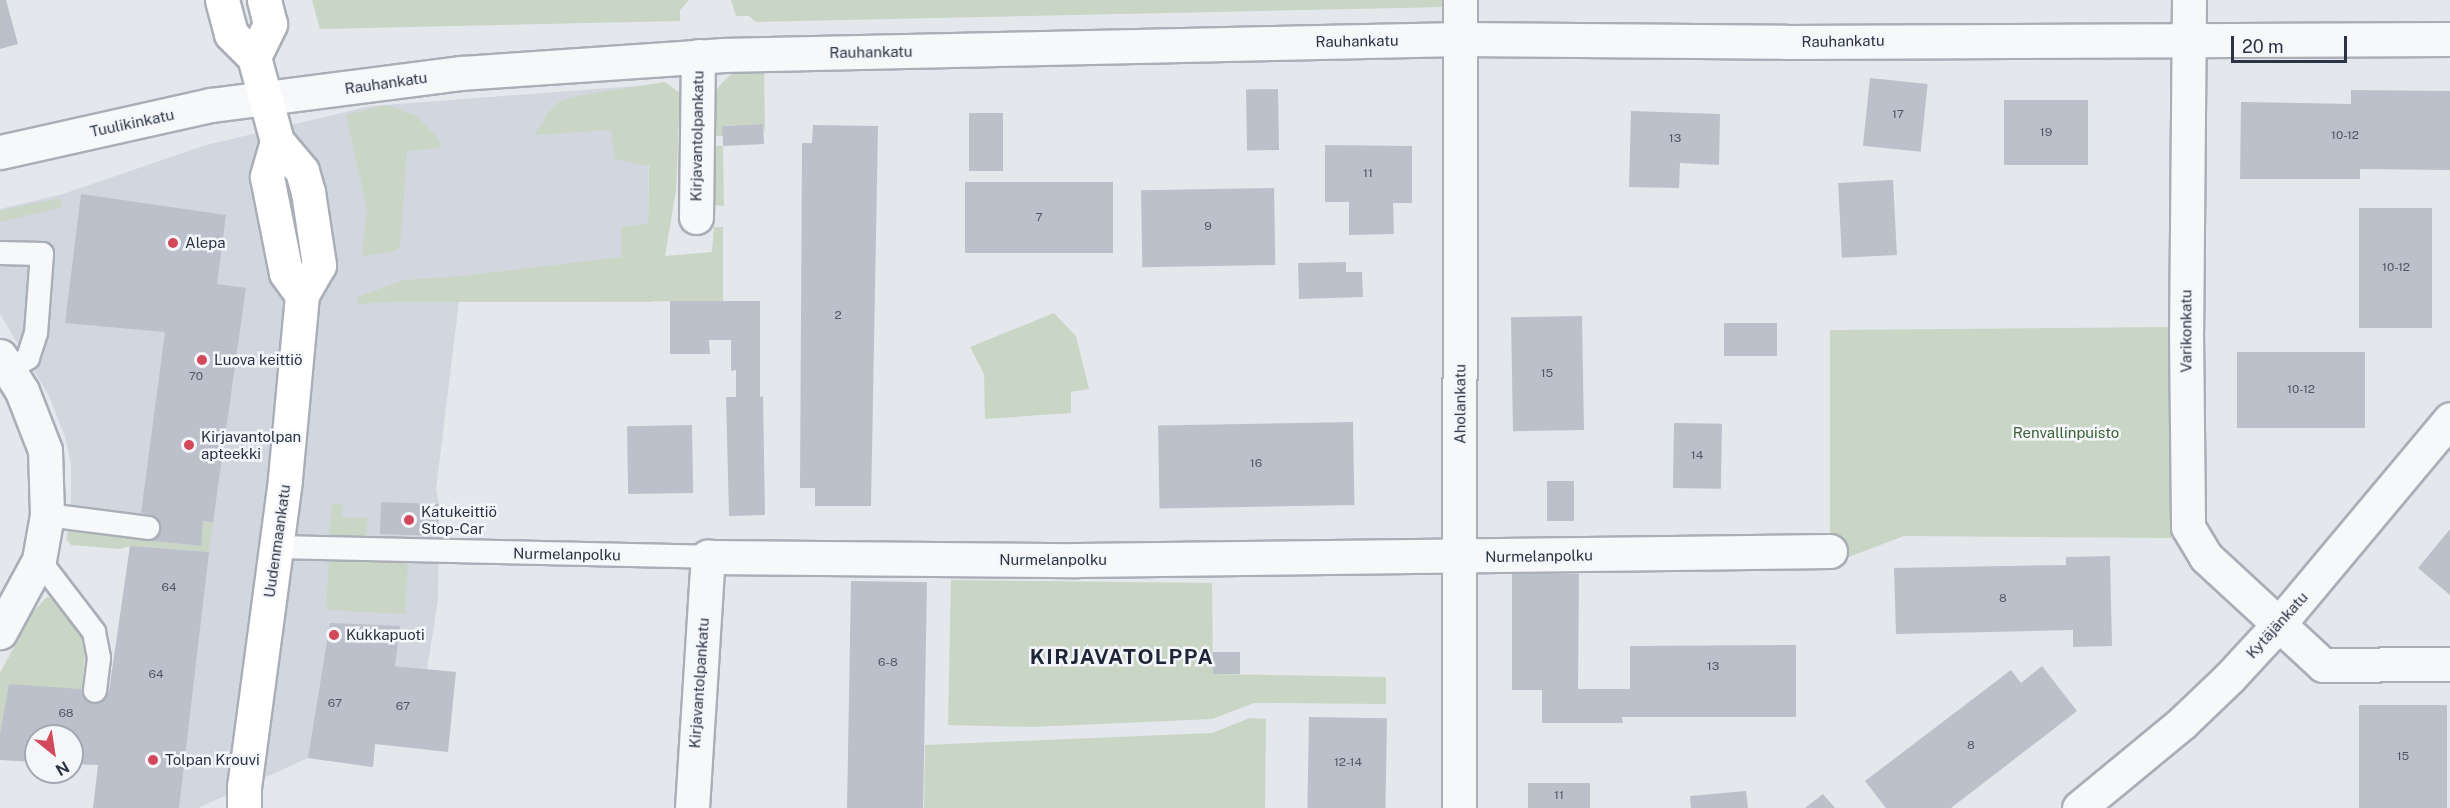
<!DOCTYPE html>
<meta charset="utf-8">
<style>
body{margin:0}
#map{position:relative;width:2450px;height:808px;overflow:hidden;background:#e4e7ec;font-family:"Public Sans",sans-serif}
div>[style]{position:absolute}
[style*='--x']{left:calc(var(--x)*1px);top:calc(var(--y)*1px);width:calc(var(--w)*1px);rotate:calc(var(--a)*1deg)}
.built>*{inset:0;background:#d2d6de}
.green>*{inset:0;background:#c9d6c5;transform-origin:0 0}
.building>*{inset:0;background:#bbc0ca;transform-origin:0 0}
.roads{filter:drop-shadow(2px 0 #a9aeb7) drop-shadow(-2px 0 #a9aeb7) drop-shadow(0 2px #a9aeb7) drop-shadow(0 -2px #a9aeb7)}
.service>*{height:22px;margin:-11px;padding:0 11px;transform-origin:11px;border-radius:11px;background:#f7f8fa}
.minor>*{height:33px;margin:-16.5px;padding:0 16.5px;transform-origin:16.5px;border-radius:16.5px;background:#f7f8fa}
.tertiary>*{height:33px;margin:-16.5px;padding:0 16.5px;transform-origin:16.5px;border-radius:16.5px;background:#f7f8fa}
.secondary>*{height:33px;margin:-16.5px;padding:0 16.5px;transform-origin:16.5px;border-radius:16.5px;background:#fff}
.dots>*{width:16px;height:16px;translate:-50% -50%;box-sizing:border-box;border:3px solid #f4f6f9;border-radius:50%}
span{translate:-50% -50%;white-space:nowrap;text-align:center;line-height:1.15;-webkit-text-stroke:5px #f4f6f9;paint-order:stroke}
.number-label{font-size:12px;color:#4f5766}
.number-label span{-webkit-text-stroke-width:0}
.street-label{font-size:15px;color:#2b3445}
.poi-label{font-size:15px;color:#2b3445}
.left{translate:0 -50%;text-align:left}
.park-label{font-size:15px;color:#3f6138}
.district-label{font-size:21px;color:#1d2536;font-weight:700;letter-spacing:1.5px}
.north{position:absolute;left:24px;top:724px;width:60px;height:60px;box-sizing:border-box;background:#f4f6f9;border:2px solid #a4a8b1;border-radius:50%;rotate:150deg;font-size:16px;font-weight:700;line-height:24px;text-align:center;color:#2b3445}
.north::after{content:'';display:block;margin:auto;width:21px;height:27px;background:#d1495b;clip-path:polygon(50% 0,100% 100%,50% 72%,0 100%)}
.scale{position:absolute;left:2231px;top:36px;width:116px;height:27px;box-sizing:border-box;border:3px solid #2b3445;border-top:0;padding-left:8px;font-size:18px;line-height:21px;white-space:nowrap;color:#2b3445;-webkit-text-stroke:4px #f4f6f9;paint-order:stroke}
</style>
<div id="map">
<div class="built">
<i style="clip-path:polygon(649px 85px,648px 224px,653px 302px,459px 302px,436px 489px,439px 504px,438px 600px,427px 669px,357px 662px,349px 742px,375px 744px,373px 767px,308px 758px,198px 808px,93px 808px,130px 546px,66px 540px,71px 506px,71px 464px,65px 437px,49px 396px,0 314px,0 209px,63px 194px,206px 145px,371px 106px)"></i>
</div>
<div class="green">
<i style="clip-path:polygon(312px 0,689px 0,680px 10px,680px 21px,320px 29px)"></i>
<i style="clip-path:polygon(731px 0,1446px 0,1446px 7px,756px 22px,749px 16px,736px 16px)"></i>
<i style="clip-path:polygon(764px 71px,765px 133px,762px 124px,723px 126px,723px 136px,709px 136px,712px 96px,722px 83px,732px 73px)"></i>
<i style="clip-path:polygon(665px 82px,680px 93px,676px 190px,665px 256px,712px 252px,714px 227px,723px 227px,723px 301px,393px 302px,358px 304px,357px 297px,404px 280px,463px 276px,621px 257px,621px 227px,648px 224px,649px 166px,615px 159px,611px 130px,534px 135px,549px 112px,560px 101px,577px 96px)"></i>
<i style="clip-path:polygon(386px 105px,417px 116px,438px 138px,441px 148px,407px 151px,400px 248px,391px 252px,362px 256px,367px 209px,346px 115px)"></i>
<i style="clip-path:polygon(708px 146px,723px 146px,724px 206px,707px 204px)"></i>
<i style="clip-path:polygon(60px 198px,62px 207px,0 222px,0 211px)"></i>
<i style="clip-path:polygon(1054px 313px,1076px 336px,1089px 389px,1071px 392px,1071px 413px,985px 419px,984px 374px,970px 347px)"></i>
<i style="clip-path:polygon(2173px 327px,2171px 538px,1904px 536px,1830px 564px,1830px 330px)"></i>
<i style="clip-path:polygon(332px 504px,343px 504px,341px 518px,368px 518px,366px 536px,329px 537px)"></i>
<i style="clip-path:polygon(203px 521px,213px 522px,209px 552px,130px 546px,120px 549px,71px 545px,67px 540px,69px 529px,200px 545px)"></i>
<i style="left:329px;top:559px;width:79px;height:51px;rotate:3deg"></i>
<i style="clip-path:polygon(951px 580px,1212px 583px,1213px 674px,1386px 677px,1386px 704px,1254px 703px,1212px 719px,1032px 727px,948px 725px)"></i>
<i style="clip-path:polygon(47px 597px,53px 598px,70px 615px,81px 634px,85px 654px,82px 689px,0 734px,0 673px,33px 612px)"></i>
<i style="clip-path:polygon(1250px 718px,1266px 719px,1265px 808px,924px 808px,925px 745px,1212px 733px)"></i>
</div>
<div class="building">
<i style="clip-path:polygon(0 0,6px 0,18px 44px,0 49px)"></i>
<i style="left:1870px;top:78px;width:58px;height:68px;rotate:6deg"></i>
<i style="left:1278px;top:89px;width:61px;height:32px;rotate:89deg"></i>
<i style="clip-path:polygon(2351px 90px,2450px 91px,2450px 170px,2360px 169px,2360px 179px,2240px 179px,2241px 102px,2351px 104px)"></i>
<i style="left:2004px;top:100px;width:84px;height:65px"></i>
<i style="clip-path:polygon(1631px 111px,1720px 114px,1719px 165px,1680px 163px,1679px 188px,1629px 187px)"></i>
<i style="left:969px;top:113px;width:34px;height:58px"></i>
<i style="left:763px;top:124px;width:20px;height:41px;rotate:87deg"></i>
<i style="clip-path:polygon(813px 125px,878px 126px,871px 506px,815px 506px,815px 488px,800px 488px,802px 143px,812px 143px)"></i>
<i style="clip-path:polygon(1325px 145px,1412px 146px,1412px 203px,1393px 203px,1394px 234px,1349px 235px,1349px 202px,1325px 202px)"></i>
<i style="left:1893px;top:180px;width:75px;height:55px;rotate:87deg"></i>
<i style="left:965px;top:182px;width:148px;height:71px"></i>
<i style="left:1274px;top:188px;width:77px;height:133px;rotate:89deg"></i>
<i style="clip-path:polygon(81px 194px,226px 215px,217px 284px,246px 288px,213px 522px,203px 521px,201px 546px,146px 540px,151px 515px,141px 513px,165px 332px,65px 323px)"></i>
<i style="left:2432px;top:208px;width:120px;height:73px;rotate:90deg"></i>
<i style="clip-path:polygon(1346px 262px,1346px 272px,1362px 272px,1363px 297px,1299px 299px,1298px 263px)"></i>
<i style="clip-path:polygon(670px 301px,760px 301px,760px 397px,763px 396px,765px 515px,729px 516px,726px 397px,736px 397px,736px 370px,731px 371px,731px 340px,709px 340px,710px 354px,670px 354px)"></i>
<i style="left:1582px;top:316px;width:114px;height:71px;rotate:89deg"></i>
<i style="left:1724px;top:323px;width:53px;height:33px"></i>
<i style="left:2365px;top:352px;width:76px;height:128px;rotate:90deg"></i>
<i style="left:1353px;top:422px;width:83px;height:195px;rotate:89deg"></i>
<i style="left:1674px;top:423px;width:48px;height:65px;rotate:1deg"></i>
<i style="left:692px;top:425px;width:68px;height:65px;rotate:89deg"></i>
<i style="left:1547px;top:481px;width:27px;height:40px"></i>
<i style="left:439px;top:504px;width:32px;height:58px;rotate:92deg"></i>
<i style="clip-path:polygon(2450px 529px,2450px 595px,2418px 568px)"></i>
<i style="clip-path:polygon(130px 546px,209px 552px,179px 808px,93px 808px,98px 765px,72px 764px,72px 736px,36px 736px,36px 762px,0 760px,0 734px,9px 684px,109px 691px)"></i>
<i style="clip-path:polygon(2110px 556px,2112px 646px,2073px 647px,2073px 630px,1896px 634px,1894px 568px,2066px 565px,2066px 557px)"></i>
<i style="clip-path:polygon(1512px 574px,1579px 574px,1578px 689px,1630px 689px,1630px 646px,1796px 645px,1796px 717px,1622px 717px,1623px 723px,1542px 723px,1542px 690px,1512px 690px)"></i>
<i style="left:851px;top:581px;width:76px;height:227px;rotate:1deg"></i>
<i style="clip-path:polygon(330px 623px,400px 626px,395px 666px,456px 672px,448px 752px,375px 744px,373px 767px,308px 758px)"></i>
<i style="left:1213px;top:652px;width:27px;height:22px"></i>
<i style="clip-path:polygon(2042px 666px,2077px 711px,1951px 808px,1886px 808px,1865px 781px,2011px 670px,2021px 683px)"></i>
<i style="left:2359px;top:705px;width:88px;height:103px"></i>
<i style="left:1309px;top:717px;width:78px;height:91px;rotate:1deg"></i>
<i style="left:1528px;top:783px;width:62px;height:25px"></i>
<i style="clip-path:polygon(1746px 791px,1748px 808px,1691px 808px,1690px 796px)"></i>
<i style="clip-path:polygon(1823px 794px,1835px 808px,1805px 808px)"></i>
</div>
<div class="roads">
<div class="service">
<i style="--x:0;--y:253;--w:42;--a:1.4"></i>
<i style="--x:42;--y:254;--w:79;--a:94.3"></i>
<i style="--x:36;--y:333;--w:26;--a:108"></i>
<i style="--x:28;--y:358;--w:22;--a:148"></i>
<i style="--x:47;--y:515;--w:102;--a:7.3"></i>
<i style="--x:277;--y:547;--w:431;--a:1.3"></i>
<i style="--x:39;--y:560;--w:91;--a:52.6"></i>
<i style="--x:94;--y:632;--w:26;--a:79"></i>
<i style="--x:99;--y:658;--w:33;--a:97"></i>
</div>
<div class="minor">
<i style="--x:2189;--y:0;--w:331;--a:90.5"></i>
<i style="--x:2186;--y:331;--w:196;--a:89.4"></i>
<i style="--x:2188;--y:527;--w:35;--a:59"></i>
<i style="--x:2206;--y:557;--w:159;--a:42.7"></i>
<i style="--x:2323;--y:665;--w:127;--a:-0.5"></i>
<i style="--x:0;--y:152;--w:216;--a:-12.6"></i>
<i style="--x:211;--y:105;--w:252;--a:-7.3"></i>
<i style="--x:461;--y:73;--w:262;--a:-3.9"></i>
<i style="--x:722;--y:55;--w:738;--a:-1.24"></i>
<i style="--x:1460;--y:39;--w:326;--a:0.5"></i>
<i style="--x:1786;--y:42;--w:664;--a:-0.26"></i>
<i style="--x:696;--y:217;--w:161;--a:-89.3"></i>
<i style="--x:0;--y:356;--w:41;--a:57.8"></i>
<i style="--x:22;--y:391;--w:63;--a:68.7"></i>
<i style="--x:45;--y:450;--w:65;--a:88.2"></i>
<i style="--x:47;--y:515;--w:46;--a:100.1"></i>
<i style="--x:39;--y:560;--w:82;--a:118.4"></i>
<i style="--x:692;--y:808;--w:252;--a:-86.4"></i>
<i style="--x:708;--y:557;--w:369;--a:0.5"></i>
<i style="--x:1077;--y:560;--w:753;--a:-0.68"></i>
<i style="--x:1459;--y:808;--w:808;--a:-89.93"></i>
</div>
<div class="tertiary">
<i style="--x:2079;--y:808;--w:134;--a:-39.5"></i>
<i style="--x:2182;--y:723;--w:66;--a:-43.8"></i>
<i style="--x:2230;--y:677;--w:71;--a:-47.3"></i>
<i style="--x:2278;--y:625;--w:268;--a:-50.1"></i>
</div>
<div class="secondary">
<i style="--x:222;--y:0;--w:35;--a:75"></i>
<i style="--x:231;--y:34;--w:33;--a:45"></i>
<i style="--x:254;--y:57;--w:87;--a:74.7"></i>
<i style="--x:277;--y:141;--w:39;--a:50"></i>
<i style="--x:302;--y:171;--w:22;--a:74"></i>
<i style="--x:308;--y:192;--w:74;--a:81.4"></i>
<i style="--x:319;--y:265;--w:34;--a:120"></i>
<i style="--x:302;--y:295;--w:186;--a:95.3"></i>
<i style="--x:285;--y:480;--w:309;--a:97.6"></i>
<i style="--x:244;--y:786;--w:22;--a:90"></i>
<i style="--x:254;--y:57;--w:37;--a:-64"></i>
<i style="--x:270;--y:24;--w:25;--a:-104"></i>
<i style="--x:277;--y:141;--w:37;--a:106"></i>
<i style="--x:267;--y:177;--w:98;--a:78.8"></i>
<i style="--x:286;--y:273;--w:27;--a:54"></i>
</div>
</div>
<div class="dots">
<i style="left:173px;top:243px;background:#d1495b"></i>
<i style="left:202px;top:360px;background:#d1495b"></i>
<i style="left:189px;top:445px;background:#d1495b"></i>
<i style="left:409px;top:520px;background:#d1495b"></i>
<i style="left:334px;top:635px;background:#d1495b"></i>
<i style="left:153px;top:760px;background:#d1495b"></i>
</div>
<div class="number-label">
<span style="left:1898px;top:115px">17</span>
<span style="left:2046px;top:133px">19</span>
<span style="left:2345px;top:136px">10-12</span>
<span style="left:1675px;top:139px">13</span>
<span style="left:1368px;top:174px">11</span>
<span style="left:1039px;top:218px">7</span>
<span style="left:1208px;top:227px">9</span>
<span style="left:2396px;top:268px">10-12</span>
<span style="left:838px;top:316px">2</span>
<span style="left:1547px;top:374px">15</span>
<span style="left:196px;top:377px">70</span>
<span style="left:2301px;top:390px">10-12</span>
<span style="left:1697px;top:456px">14</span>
<span style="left:1256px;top:464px">16</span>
<span style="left:169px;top:588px">64</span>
<span style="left:2003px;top:599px">8</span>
<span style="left:888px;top:663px">6-8</span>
<span style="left:1713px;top:667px">13</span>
<span style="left:156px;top:675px">64</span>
<span style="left:335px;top:704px">67</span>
<span style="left:403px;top:707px">67</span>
<span style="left:66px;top:714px">68</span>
<span style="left:1971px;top:746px">8</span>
<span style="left:2403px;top:757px">15</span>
<span style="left:1348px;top:763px">12-14</span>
<span style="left:1559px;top:796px">11</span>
</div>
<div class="street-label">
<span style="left:1357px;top:41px;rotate:-1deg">Rauhankatu</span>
<span style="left:1843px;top:41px;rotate:-1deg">Rauhankatu</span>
<span style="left:871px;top:52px;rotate:-1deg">Rauhankatu</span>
<span style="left:386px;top:83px;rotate:-8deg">Rauhankatu</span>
<span style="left:132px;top:123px;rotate:-12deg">Tuulikinkatu</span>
<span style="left:697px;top:136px;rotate:-89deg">Kirjavantolpankatu</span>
<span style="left:2186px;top:331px;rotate:-90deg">Varikonkatu</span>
<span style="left:1460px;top:404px;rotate:-90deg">Aholankatu</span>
<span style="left:277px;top:541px;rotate:-82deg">Uudenmaankatu</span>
<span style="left:567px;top:554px;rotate:1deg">Nurmelanpolku</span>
<span style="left:1539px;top:556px;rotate:-1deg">Nurmelanpolku</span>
<span style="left:1053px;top:560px">Nurmelanpolku</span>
<span style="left:2277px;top:625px;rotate:-48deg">Kytäjänkatu</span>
<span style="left:699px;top:683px;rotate:-86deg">Kirjavantolpankatu</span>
</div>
<div class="poi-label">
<span class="left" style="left:185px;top:243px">Alepa</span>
<span class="left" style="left:214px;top:360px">Luova keittiö</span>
<span class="left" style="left:201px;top:445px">Kirjavantolpan<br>apteekki</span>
<span class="left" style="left:421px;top:520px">Katukeittiö<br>Stop-Car</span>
<span class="left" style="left:346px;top:635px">Kukkapuoti</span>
<span class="left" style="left:165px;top:760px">Tolpan Krouvi</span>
</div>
<div class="park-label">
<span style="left:2066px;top:433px">Renvallinpuisto</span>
</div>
<div class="district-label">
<span style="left:1122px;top:657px">KIRJAVATOLPPA</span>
</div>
<div class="north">N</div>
<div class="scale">20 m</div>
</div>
